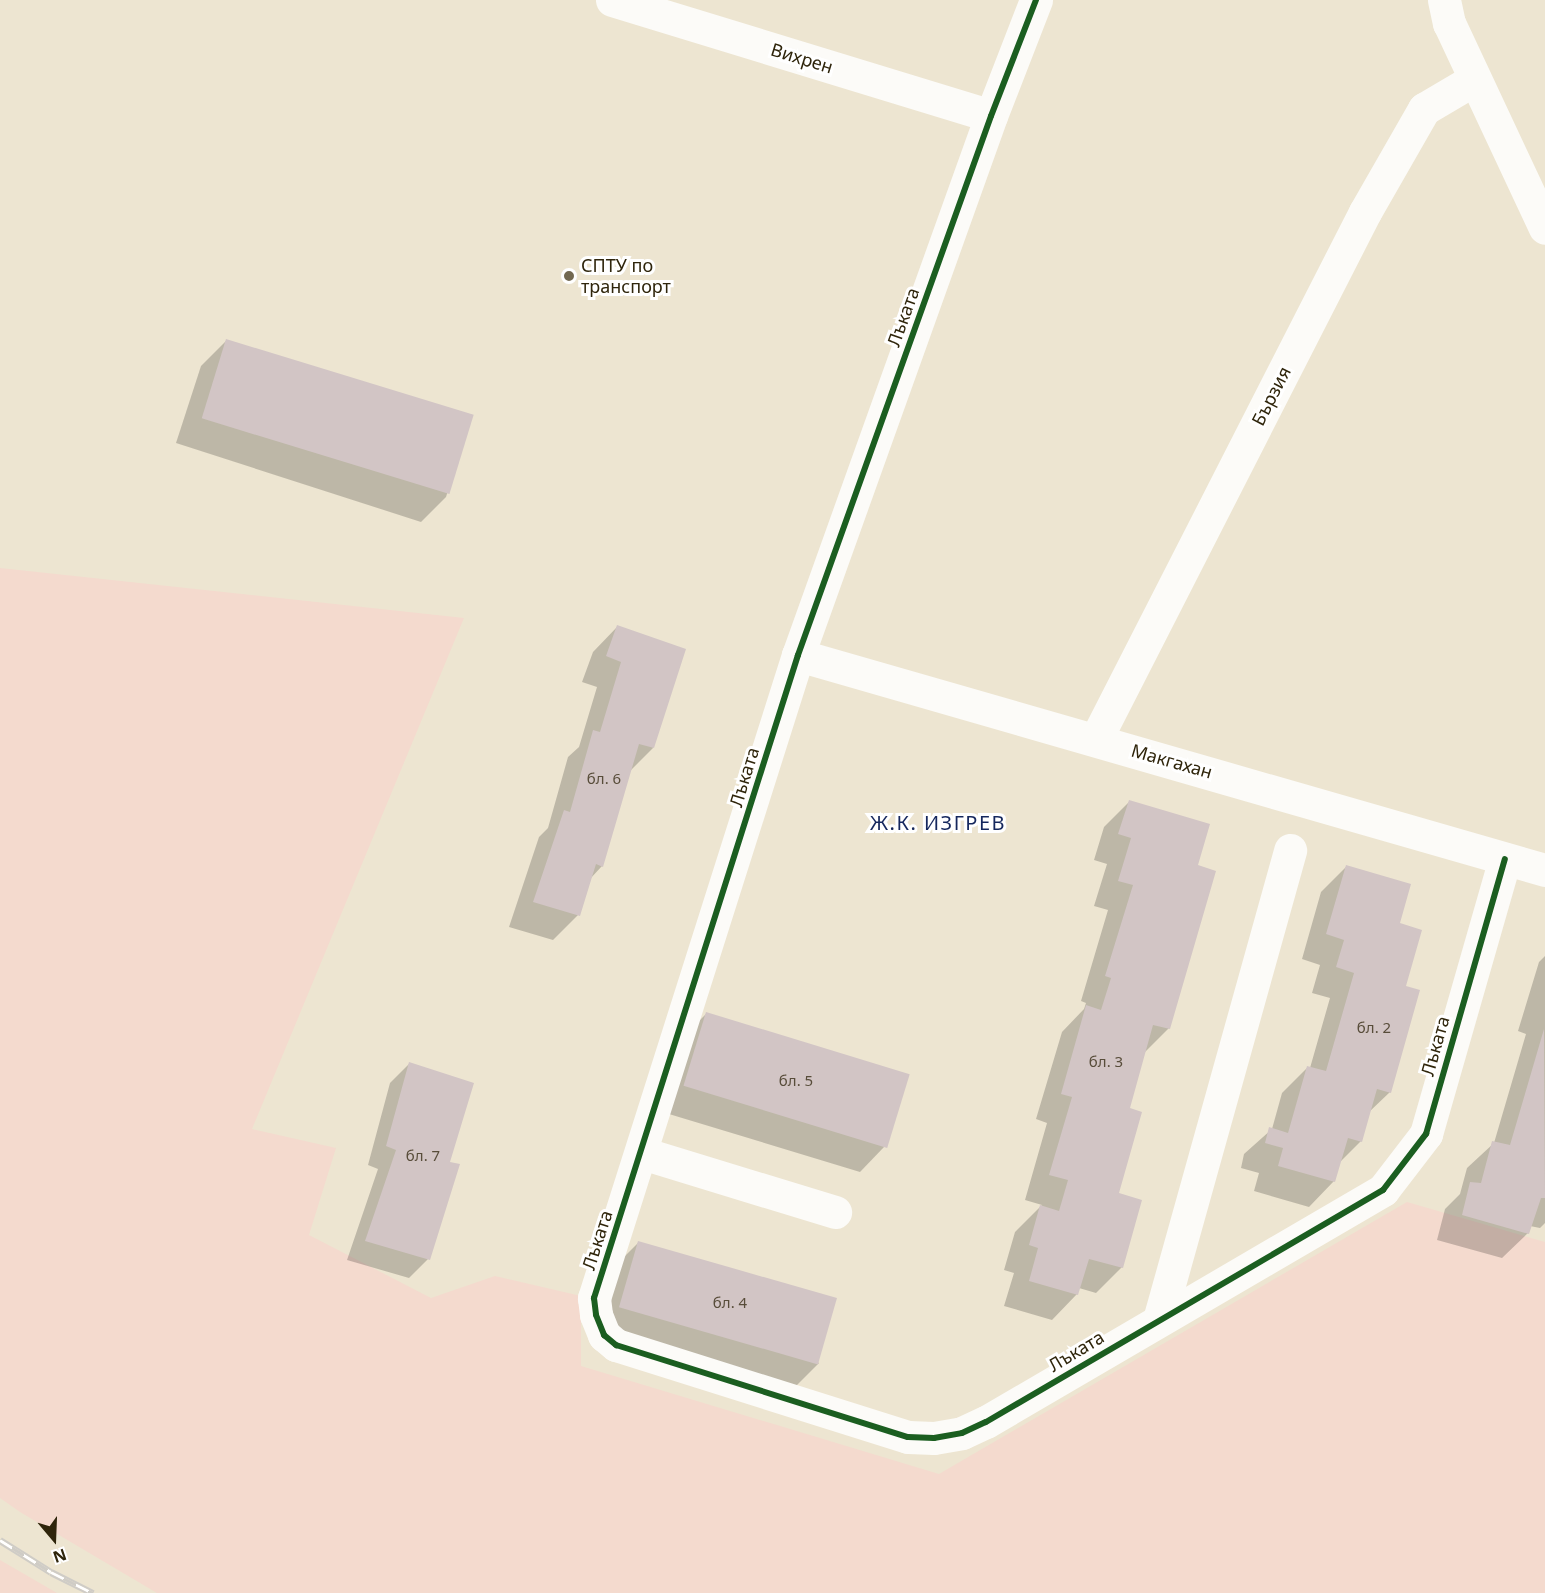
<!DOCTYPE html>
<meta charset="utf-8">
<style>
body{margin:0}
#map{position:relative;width:1545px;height:1593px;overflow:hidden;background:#ede5d1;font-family:"Noto Sans",sans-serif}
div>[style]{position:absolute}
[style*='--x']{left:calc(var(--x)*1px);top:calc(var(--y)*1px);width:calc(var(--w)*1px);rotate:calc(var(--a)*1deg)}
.green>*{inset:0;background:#f4dace}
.shadow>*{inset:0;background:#0003}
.building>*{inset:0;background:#d2c5c5;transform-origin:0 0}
.minor>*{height:33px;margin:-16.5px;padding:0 16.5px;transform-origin:16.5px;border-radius:16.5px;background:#fcfbf8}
.rail>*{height:7px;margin-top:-3.5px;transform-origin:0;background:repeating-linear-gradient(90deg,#fff 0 14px,#cfccc6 0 28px);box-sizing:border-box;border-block:2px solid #cfccc6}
.cycleway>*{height:6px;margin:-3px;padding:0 3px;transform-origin:3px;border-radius:3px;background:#1b5e20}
.dots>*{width:16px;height:16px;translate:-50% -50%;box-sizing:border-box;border:3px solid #fff;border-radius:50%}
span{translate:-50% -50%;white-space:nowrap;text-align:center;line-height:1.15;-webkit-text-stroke:6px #fff;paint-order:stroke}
.number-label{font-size:15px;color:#584d3a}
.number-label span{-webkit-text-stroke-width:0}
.street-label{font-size:18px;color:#2f250b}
.poi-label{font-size:18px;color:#2f250b}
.left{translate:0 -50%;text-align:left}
.neighbourhood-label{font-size:20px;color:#15275d;letter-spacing:1.5px}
.north{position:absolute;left:24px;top:1509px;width:60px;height:60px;-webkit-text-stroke:4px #fff;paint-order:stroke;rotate:161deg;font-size:16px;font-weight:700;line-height:24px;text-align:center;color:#2f250b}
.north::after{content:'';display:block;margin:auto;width:21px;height:27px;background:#2f250b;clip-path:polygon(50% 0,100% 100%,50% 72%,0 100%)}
</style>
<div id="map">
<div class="green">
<i style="clip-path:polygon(0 568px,464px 618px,252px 1129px,336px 1148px,309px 1235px,431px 1298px,495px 1276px,581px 1296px,581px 1366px,939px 1474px,1407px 1202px,1545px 1242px,1545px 1593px,157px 1593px,20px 1512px,0 1498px)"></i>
<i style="clip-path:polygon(0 1560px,57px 1593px,0 1593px)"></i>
</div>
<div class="shadow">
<i style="clip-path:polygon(226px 341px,472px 415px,446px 497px,421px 522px,176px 443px,201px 366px)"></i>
<i style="clip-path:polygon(618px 626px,653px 748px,630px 771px,602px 866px,590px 879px,578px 915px,553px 940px,509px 927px,539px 837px,548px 828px,568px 757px,579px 747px,597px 687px,582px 682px,593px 652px)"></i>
<i style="clip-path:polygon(1129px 802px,1196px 866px,1169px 1028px,1144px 1053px,1128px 1109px,1117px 1195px,1122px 1267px,1096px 1293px,1079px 1288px,1077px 1294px,1052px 1320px,1004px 1306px,1014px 1273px,1004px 1270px,1015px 1232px,1042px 1205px,1025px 1200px,1047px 1123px,1036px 1119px,1062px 1032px,1084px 1009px,1086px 1003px,1081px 1001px,1108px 910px,1094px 906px,1107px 864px,1094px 860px,1104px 827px)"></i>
<i style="clip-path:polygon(1346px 867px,1398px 924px,1404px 987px,1390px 1092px,1368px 1113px,1361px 1141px,1340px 1162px,1334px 1181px,1309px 1207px,1254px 1191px,1259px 1173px,1241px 1168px,1244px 1154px,1272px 1129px,1282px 1093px,1307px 1068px,1310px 1068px,1330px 998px,1312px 993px,1320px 965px,1302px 959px,1321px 892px)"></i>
<i style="clip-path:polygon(1545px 956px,1545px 1223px,1540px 1228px,1530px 1226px,1528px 1233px,1502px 1258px,1437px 1240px,1445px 1209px,1460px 1194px,1467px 1168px,1494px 1143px,1526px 1034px,1518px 1031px,1539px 962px)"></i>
<i style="clip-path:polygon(706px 1014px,885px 1146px,860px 1172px,659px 1111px,681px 1039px)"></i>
<i style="clip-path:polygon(409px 1064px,448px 1164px,428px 1259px,409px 1278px,347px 1260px,378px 1169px,368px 1165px,390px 1083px)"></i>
<i style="clip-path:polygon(638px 1243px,819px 1363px,794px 1388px,598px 1333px,613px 1268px)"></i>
</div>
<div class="building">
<i style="left:226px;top:339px;width:259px;height:83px;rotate:17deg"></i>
<i style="clip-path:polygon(617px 625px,686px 649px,654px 748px,639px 744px,603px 867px,596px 864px,580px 916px,533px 902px,564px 810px,570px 812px,593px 730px,600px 732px,621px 662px,606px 656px)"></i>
<i style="clip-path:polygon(1129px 800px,1210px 824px,1198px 865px,1216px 871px,1170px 1029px,1153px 1025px,1130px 1108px,1142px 1112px,1119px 1193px,1142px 1200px,1123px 1268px,1089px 1259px,1078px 1295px,1029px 1281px,1038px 1248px,1029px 1245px,1040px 1205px,1059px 1211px,1068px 1180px,1049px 1175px,1072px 1097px,1061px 1094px,1086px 1005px,1101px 1010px,1111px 978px,1105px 976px,1133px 885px,1118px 881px,1131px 838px,1118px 834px)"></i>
<i style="clip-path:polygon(1346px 865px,1411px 884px,1400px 923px,1422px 930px,1406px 986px,1420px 990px,1391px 1093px,1377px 1089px,1362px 1142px,1348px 1138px,1335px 1182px,1278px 1166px,1283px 1148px,1265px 1143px,1269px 1127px,1288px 1133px,1307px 1066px,1326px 1071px,1354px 973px,1336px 967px,1344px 940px,1326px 934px)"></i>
<i style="left:706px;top:1012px;width:213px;height:77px;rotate:17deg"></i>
<i style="clip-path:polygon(1544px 1029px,1545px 1198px,1541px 1198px,1529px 1234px,1462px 1215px,1470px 1182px,1481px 1183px,1492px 1141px,1510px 1145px)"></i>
<i style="clip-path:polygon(409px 1062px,474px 1083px,450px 1162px,460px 1164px,430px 1260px,365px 1241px,396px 1150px,386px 1146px)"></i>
<i style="left:638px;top:1241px;width:207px;height:69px;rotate:16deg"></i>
</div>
<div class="minor">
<i style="--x:612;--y:0;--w:396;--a:17"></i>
<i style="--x:1036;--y:0;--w:124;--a:111.2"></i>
<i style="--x:991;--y:116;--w:573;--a:109.7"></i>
<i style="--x:798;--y:655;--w:675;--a:107.6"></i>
<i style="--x:594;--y:1298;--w:17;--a:83"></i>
<i style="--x:596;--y:1315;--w:22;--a:68"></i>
<i style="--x:604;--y:1335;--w:16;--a:40"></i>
<i style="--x:616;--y:1345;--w:306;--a:17.5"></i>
<i style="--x:908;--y:1437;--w:26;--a:2"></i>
<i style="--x:934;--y:1438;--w:28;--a:-10"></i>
<i style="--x:962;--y:1433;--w:26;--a:-25"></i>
<i style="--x:986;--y:1422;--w:460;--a:-30.3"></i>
<i style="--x:1383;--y:1190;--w:71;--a:-52.5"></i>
<i style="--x:1426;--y:1134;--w:286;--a:-74"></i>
<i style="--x:1444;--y:0;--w:24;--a:78"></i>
<i style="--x:1449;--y:23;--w:226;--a:64.9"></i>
<i style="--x:798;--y:655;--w:777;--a:16.06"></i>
<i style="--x:1096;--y:739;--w:592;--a:-62.96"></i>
<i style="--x:1365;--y:212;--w:119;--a:-60.2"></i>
<i style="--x:1424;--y:109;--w:59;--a:-30.5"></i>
<i style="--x:642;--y:1153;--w:202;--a:17"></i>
<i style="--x:1159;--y:1320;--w:488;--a:-74.4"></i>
</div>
<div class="rail">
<i style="--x:0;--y:1540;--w:60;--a:32.1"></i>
<i style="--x:51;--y:1572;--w:47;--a:26.6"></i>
</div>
<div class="cycleway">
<i style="--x:1036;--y:0;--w:124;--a:111.2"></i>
<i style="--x:991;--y:116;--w:573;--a:109.7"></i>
<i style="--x:798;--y:655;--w:675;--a:107.6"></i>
<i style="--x:594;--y:1298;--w:17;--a:83"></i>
<i style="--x:596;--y:1315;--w:22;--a:68"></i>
<i style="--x:604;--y:1335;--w:16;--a:40"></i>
<i style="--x:616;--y:1345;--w:306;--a:17.5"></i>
<i style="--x:908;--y:1437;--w:26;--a:2"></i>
<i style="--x:934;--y:1438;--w:28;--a:-10"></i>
<i style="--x:962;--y:1433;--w:26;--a:-25"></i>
<i style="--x:986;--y:1422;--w:460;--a:-30.3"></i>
<i style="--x:1383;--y:1190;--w:71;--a:-52.5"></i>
<i style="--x:1426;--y:1134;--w:286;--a:-74"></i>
</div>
<div class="dots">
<i style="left:569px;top:276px;background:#726850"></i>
</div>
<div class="number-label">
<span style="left:604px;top:779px">бл. 6</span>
<span style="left:1374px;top:1028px">бл. 2</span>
<span style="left:1106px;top:1062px">бл. 3</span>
<span style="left:796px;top:1081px">бл. 5</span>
<span style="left:423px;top:1156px">бл. 7</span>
<span style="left:730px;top:1303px">бл. 4</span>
</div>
<div class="street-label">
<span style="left:802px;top:58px;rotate:17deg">Вихрен</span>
<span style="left:903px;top:317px;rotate:-70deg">Лъката</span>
<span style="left:1271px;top:396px;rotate:-63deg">Бързия</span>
<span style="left:1172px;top:761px;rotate:16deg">Макгахан</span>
<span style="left:744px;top:777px;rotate:-73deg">Лъката</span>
<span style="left:1435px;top:1046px;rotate:-74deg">Лъката</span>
<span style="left:597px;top:1240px;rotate:-72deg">Лъката</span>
<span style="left:1076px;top:1351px;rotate:-31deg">Лъката</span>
</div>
<div class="poi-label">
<span class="left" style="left:581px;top:276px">СПТУ по<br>транспорт</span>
</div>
<div class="neighbourhood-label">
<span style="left:938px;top:822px">Ж.К. ИЗГРЕВ</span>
</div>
<div class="north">N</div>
</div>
